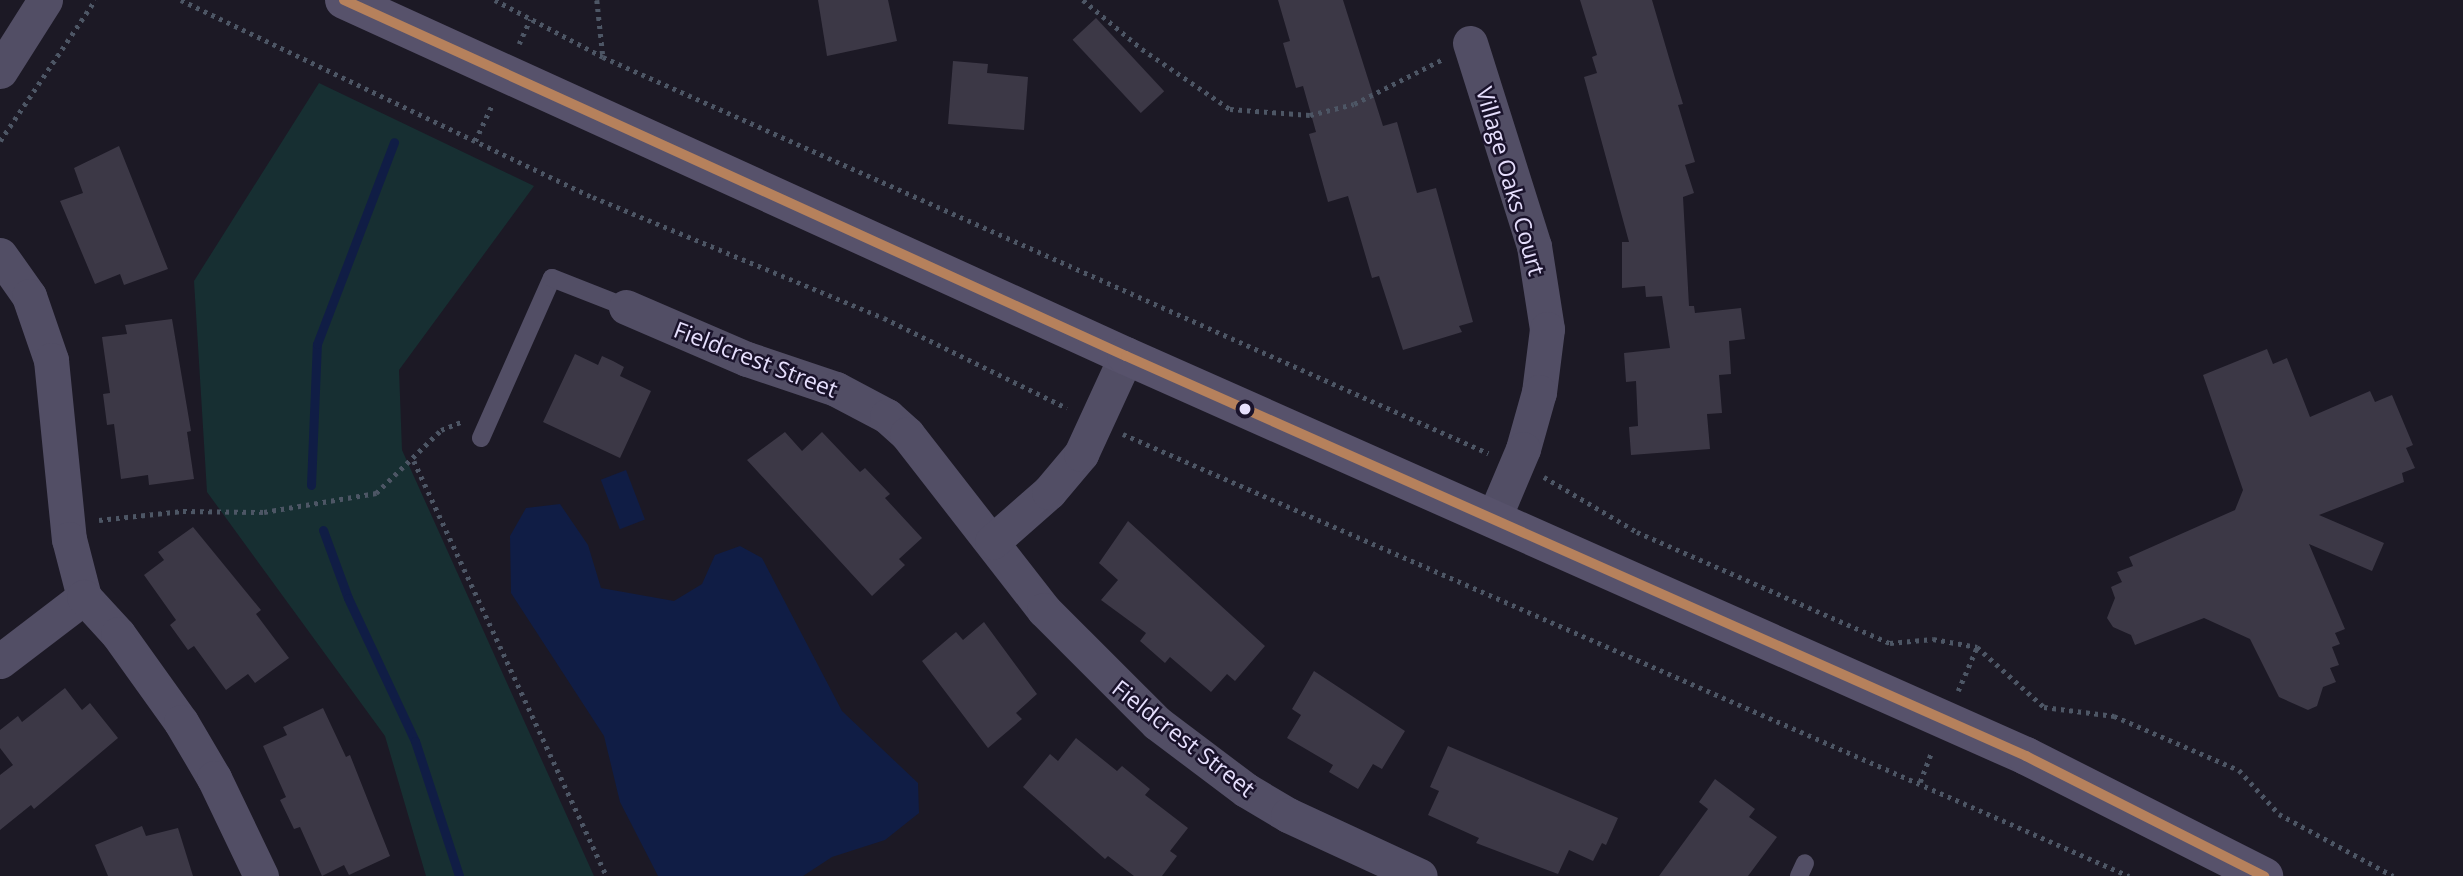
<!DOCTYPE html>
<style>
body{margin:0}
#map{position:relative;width:2463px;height:876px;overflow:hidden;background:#1c1925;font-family:"Open Sans",sans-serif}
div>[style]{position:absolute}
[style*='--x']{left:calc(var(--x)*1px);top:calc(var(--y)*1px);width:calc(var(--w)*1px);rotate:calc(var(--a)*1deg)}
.green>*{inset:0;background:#172f32}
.water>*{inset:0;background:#101d45;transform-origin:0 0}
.stream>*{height:9px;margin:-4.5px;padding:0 4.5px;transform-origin:4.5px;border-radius:4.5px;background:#101d45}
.building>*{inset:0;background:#3c3846;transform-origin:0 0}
.path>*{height:4.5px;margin-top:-2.25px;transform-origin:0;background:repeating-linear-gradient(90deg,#4d5665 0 3.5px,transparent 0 8.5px)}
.service>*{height:18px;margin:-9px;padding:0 9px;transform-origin:9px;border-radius:9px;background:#524e65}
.minor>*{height:35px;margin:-17.5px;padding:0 17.5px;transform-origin:17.5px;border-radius:17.5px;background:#524e65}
.secondary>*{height:38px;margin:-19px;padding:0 19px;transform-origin:19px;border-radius:19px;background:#57526b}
.bus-1>*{height:10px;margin:-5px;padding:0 5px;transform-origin:5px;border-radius:5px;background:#b6815c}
.dots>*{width:19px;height:19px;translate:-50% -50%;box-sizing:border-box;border:4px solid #1a132b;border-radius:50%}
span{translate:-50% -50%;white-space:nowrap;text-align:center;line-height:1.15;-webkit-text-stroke:5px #1a132b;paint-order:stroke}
.street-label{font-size:23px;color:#e6dffd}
</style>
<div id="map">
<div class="green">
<i style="clip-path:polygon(319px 83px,534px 186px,399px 370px,402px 450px,594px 876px,426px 876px,385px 736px,207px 492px,194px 281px)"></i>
</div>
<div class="water">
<i style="left:626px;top:470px;width:53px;height:27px;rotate:69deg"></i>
<i style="clip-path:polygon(560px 504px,588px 545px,601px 588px,674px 601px,702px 584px,715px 555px,740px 546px,762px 558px,842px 711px,918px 783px,919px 813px,885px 840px,832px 857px,803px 876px,658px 876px,620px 802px,604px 736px,511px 593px,510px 536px,526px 508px)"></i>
</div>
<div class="stream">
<i style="--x:311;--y:485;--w:141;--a:-87.6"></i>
<i style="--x:317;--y:344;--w:216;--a:-69.1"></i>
<i style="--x:323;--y:530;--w:72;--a:69.8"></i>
<i style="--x:348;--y:598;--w:158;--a:64.9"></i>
<i style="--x:415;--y:741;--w:142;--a:71.9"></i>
</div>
<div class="building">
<i style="clip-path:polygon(818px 0,888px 0,897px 41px,827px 56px)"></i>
<i style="clip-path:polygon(1278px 0,1343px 0,1383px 126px,1397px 122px,1417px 193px,1436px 188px,1473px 322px,1459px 326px,1462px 332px,1403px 350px,1379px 276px,1372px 278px,1348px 196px,1328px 202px,1309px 134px,1316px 132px,1303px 86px,1296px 88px,1283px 43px,1290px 41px)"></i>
<i style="clip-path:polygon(1580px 0,1652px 0,1675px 78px,1683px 104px,1678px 105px,1695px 162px,1685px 165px,1694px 193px,1683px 197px,1689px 306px,1694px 306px,1695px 313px,1741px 308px,1745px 339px,1729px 341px,1731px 374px,1719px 375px,1722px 413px,1707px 414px,1710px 449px,1631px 455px,1629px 427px,1638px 426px,1636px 381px,1626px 382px,1624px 353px,1670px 348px,1662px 296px,1646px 297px,1645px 286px,1622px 288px,1622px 242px,1629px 242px,1584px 77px,1597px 73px,1592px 57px,1597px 55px)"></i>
<i style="left:1096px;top:18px;width:100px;height:32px;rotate:47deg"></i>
<i style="clip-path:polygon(953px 61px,988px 64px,987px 73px,1028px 77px,1024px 130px,948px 124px)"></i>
<i style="clip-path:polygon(119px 146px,168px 269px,124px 285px,120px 274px,95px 284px,60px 201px,83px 193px,74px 168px)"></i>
<i style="clip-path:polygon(172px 319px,191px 431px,187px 432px,194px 479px,149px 485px,148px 475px,121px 479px,114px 424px,107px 425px,103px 394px,110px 393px,102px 337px,127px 334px,125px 325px)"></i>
<i style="clip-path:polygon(2267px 349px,2273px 364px,2287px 358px,2310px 417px,2370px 391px,2375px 402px,2392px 395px,2413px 445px,2406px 448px,2415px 468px,2402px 473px,2404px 482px,2319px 515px,2384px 543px,2372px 571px,2309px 544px,2345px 629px,2335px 633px,2340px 644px,2332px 647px,2339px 665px,2330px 668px,2336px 682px,2323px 687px,2317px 706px,2308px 710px,2279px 697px,2250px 639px,2204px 618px,2135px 645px,2131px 635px,2113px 627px,2107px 618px,2115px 598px,2111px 587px,2122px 582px,2117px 572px,2133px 566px,2129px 557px,2235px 510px,2243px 490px,2203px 375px)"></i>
<i style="clip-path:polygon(575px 354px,598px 365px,602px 356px,613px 361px,624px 367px,620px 376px,651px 391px,620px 458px,543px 422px)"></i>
<i style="clip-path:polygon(785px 432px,802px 451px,822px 432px,860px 472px,865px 468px,890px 494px,885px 498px,922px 538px,899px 559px,905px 565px,872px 596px,747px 460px)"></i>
<i style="clip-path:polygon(1128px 521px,1265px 646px,1235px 681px,1227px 674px,1211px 692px,1170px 657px,1165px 663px,1140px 641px,1146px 633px,1101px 600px,1118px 580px,1099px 563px)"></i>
<i style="clip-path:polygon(193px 527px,261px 610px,256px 614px,289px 658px,255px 683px,248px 674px,226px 690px,194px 646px,188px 650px,170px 625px,176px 620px,144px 575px,164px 560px,158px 552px)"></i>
<i style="clip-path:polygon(984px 622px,1037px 694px,1016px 713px,1022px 719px,988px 748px,922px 661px,956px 632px,963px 640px)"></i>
<i style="clip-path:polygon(1314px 671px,1405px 731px,1382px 769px,1373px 764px,1358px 789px,1329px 772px,1333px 765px,1287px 738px,1301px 715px,1292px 709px)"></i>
<i style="clip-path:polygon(65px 688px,82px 710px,90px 703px,118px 738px,34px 809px,31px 805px,0 830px,0 775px,13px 765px,0 748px,0 730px,18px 716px,22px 722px)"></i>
<i style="clip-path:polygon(323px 708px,346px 757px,350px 755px,390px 856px,349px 875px,344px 865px,322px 876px,300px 827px,294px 829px,280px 800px,286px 797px,263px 746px,287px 735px,283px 727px)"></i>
<i style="clip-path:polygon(1076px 738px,1117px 771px,1122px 766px,1150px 789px,1145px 795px,1188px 828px,1170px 851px,1177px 856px,1162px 876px,1134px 876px,1108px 856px,1105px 859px,1023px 787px,1050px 754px,1058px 761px)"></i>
<i style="clip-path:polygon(1448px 746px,1618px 818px,1606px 845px,1602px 843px,1593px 861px,1569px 850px,1558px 874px,1476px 843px,1479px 838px,1428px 815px,1439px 791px,1430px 787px)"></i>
<i style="clip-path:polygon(1715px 779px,1755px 809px,1749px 817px,1777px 837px,1748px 876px,1659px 876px,1708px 809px,1699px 802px)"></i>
<i style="clip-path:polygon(142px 826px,146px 836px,178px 828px,193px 876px,108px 876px,95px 845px)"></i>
</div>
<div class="path">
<i style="--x:181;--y:0;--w:457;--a:25.6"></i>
<i style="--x:593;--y:197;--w:315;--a:22.6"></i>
<i style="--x:884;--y:318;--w:204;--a:26.2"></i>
<i style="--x:495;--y:0;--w:122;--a:27.8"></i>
<i style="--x:603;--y:57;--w:970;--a:24.11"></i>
<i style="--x:597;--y:0;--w:56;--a:83.9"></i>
<i style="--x:1083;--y:0;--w:77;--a:39.7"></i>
<i style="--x:1142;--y:49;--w:107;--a:34.3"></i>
<i style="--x:1230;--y:109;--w:80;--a:4.3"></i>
<i style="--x:1310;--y:115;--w:45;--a:-14"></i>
<i style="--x:1354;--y:104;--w:100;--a:-26.8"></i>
<i style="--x:519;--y:44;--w:27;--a:-66"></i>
<i style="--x:0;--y:141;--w:170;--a:-56"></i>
<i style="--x:475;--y:141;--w:42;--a:-64.7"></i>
<i style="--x:1123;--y:434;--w:1099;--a:23.72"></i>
<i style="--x:414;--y:461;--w:458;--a:65.1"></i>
<i style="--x:1544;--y:477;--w:108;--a:30.6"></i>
<i style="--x:1637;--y:532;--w:276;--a:23.7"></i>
<i style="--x:1890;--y:643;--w:43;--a:-5.3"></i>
<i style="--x:1933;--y:639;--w:45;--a:10.3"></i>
<i style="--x:1977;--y:647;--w:90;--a:41.8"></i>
<i style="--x:2044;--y:707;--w:71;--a:7.3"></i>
<i style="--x:2114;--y:716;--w:136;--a:23.4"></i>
<i style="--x:2239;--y:770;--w:59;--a:47.7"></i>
<i style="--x:2279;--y:814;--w:130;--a:28.5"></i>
<i style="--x:99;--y:520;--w:84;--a:-6.1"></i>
<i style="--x:183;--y:511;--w:81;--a:0.7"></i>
<i style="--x:264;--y:512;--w:114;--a:-9.6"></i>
<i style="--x:376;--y:493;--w:91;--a:-44.1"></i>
<i style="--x:441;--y:430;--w:24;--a:-22"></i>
<i style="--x:1958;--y:691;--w:48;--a:-66.6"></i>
<i style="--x:1920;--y:782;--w:33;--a:-69"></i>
</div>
<div class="service">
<i style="--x:481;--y:438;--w:175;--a:-66.1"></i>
<i style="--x:552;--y:278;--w:79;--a:21.4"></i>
<i style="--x:1799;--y:876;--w:14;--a:-65"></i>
</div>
<div class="minor">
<i style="--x:1470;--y:43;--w:213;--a:72.5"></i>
<i style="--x:1534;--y:246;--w:84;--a:81.1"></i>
<i style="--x:1547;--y:329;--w:64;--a:97.2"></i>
<i style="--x:1539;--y:392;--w:59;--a:105.7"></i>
<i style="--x:1523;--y:449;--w:77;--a:112.9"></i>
<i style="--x:0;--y:71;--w:84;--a:-57.6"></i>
<i style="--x:0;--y:255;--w:50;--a:54.7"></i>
<i style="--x:29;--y:296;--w:68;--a:71"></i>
<i style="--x:51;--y:360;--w:180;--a:84.3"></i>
<i style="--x:69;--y:539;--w:60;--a:75.5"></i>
<i style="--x:626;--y:307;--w:132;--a:23.3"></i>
<i style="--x:747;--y:359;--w:94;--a:18.6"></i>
<i style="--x:836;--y:389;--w:58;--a:27.9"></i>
<i style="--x:887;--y:416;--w:27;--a:42"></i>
<i style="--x:907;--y:434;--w:223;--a:52.1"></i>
<i style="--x:1044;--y:610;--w:160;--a:45"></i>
<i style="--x:1157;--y:723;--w:111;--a:37"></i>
<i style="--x:1246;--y:790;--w:49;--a:30.8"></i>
<i style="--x:1288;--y:815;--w:145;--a:24.8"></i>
<i style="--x:992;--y:542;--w:76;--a:-41.3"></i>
<i style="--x:1049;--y:492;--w:50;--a:-49.9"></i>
<i style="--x:1081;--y:454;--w:108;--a:-65.3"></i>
<i style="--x:0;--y:661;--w:106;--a:-37.3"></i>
<i style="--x:84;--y:597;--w:50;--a:47.4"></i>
<i style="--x:118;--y:634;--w:108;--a:54.4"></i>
<i style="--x:181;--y:722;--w:65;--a:59.5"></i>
<i style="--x:214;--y:778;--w:109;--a:64.4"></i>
</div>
<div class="secondary">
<i style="--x:344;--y:0;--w:859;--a:24.48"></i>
<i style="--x:1126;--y:356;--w:985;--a:23.96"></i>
<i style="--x:2026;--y:756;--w:267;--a:26.8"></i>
</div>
<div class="bus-1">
<i style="--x:344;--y:0;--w:859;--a:24.48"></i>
<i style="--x:1126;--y:356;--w:985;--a:23.96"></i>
<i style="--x:2026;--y:756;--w:267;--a:26.8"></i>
</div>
<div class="dots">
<i style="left:1245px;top:409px;background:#e6dffd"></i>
</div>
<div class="street-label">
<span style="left:1511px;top:181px;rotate:74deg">Village Oaks Court</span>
<span style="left:756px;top:359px;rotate:21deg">Fieldcrest Street</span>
<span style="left:1184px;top:738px;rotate:38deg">Fieldcrest Street</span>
</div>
</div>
